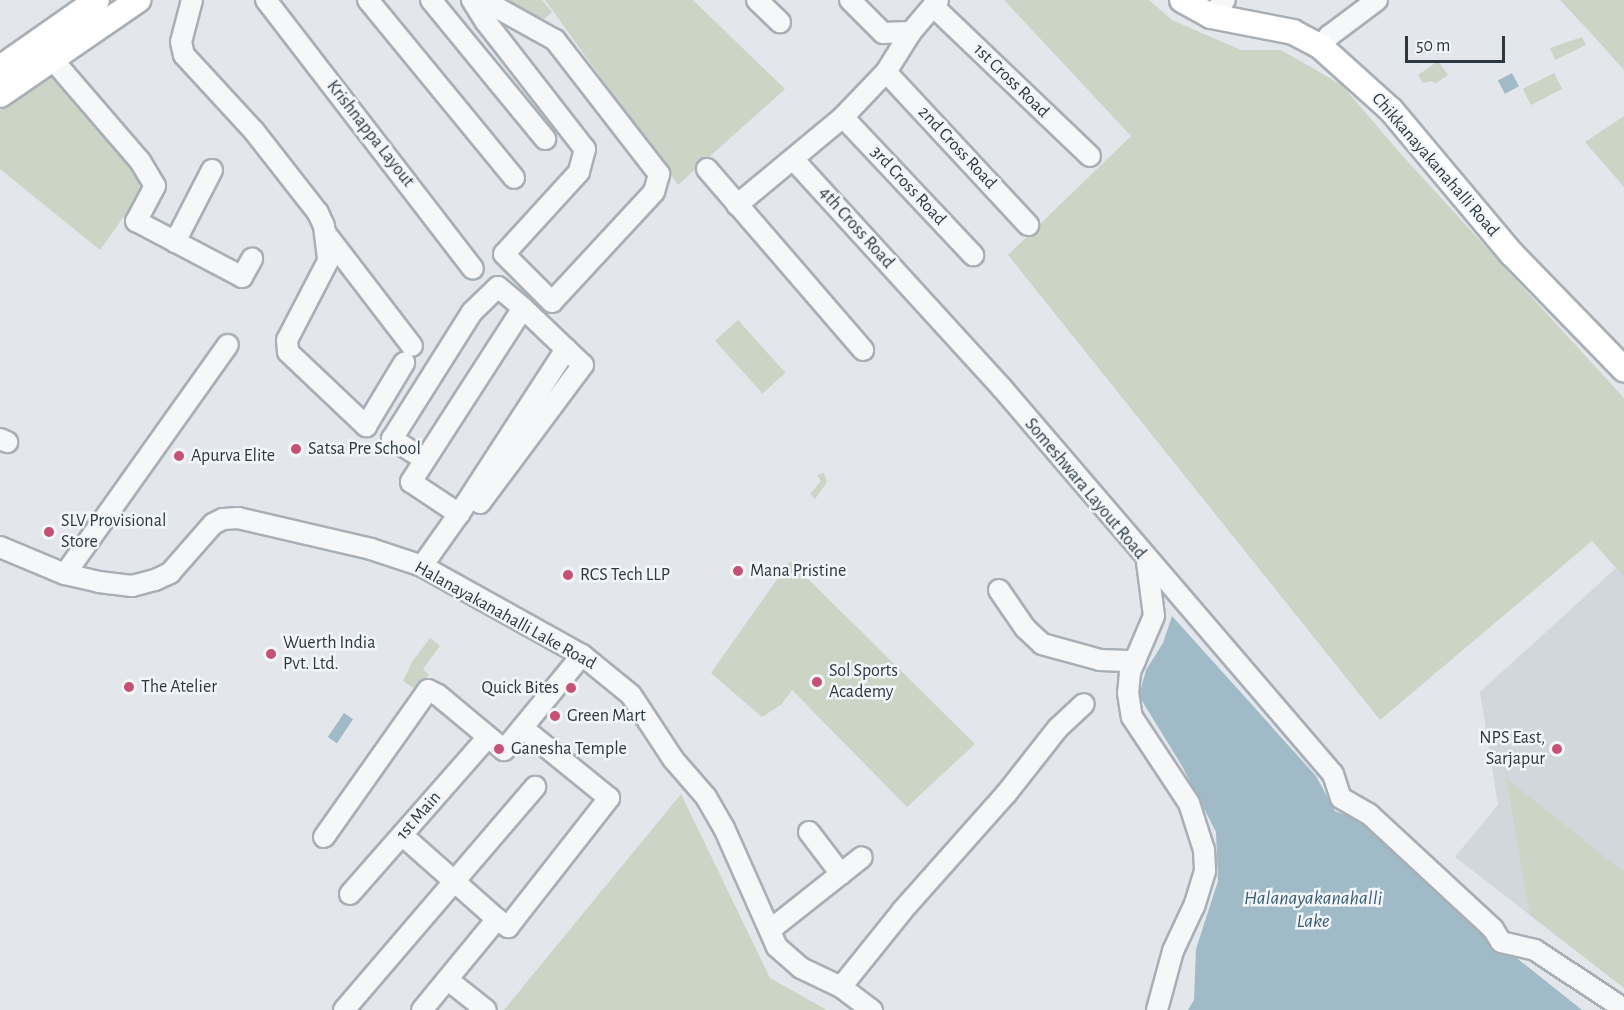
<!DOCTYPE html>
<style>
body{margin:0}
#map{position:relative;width:1624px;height:1010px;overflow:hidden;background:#e3e7eb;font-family:"Alegreya Sans",sans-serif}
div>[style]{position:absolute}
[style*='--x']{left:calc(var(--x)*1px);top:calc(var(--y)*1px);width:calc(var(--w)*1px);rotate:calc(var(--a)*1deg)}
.built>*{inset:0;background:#d2d7dc}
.green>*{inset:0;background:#cbd4c5;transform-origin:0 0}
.water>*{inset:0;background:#a1bac8;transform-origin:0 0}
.roads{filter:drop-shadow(2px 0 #a8afb5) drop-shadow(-2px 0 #a8afb5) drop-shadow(0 2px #a8afb5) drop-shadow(0 -2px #a8afb5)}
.minor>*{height:20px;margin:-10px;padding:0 10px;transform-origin:10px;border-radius:10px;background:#f6f7f9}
.major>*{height:24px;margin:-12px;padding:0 12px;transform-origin:12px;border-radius:12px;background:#fff}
.dots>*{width:16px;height:16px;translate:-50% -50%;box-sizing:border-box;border:3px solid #f3f6f8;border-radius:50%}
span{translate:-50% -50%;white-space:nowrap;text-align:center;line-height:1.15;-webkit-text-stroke:5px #f3f6f8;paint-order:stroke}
.street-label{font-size:18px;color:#2c3742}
.poi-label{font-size:18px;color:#2c3742}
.left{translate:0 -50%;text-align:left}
.right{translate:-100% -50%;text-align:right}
.water-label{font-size:20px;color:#385c74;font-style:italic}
.scale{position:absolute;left:1405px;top:36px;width:100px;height:27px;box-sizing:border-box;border:3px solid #2c3742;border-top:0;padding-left:8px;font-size:18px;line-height:21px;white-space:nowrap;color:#2c3742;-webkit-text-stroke:4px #f3f6f8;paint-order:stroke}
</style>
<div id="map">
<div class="built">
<i style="clip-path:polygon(1616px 568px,1624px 577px,1624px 988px,1455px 857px,1498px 805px,1480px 692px)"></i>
</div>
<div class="green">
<i style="clip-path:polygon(510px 0,542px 0,552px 12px,536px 27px)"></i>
<i style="clip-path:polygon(545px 0,693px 0,785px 89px,678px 185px)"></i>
<i style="clip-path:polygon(1004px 0,1149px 0,1172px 20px,1241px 50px,1281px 50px,1342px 85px,1400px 153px,1624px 398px,1624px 577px,1592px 541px,1380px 720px,1008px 255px,1131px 136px)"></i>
<i style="clip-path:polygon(1560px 0,1624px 0,1624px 70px,1590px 32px)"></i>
<i style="clip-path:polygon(1582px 37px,1586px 45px,1555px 60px,1550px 48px)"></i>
<i style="clip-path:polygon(1438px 61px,1448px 75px,1436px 83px,1431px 81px,1423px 83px,1418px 75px)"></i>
<i style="clip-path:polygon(54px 72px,147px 184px,100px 250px,0 169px,0 110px)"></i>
<i style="left:1554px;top:73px;width:18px;height:35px;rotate:63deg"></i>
<i style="clip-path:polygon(1624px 116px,1624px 187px,1585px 142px)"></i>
<i style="left:738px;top:320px;width:71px;height:31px;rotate:48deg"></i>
<i style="clip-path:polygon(824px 473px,827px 482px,815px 499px,810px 494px,821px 481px,817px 475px)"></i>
<i style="clip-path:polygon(790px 561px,975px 744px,907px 807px,792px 690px,782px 704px,762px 717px,711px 673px)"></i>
<i style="clip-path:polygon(430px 638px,440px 646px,423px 669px,429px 675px,418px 691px,403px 681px,412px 662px)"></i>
<i style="clip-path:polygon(1506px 778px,1624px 872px,1624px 988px,1530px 915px)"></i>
<i style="clip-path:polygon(681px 794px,770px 978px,827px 1010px,504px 1010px)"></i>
</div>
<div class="water">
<i style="left:1512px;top:73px;width:15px;height:16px;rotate:62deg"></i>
<i style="clip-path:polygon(1172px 616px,1316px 776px,1335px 811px,1363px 821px,1489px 936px,1582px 1010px,1188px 1010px,1194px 1000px,1196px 949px,1218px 881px,1216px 832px,1182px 766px,1139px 696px,1146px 670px,1163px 643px)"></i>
<i style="left:344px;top:713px;width:11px;height:29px;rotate:34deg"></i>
</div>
<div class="roads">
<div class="minor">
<i style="--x:192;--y:0;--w:43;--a:104.7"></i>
<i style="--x:181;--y:42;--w:13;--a:77"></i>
<i style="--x:184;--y:55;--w:103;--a:47.4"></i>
<i style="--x:254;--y:131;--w:104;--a:52"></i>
<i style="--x:318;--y:213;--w:14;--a:65"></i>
<i style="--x:324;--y:226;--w:35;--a:83"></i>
<i style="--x:328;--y:261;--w:89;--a:117.4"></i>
<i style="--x:287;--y:340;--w:12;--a:85"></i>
<i style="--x:288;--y:352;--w:108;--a:43.5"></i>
<i style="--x:366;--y:426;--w:74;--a:-58.9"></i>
<i style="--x:266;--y:0;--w:339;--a:52.4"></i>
<i style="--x:368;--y:0;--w:230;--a:50.6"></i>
<i style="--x:431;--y:0;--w:180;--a:50.6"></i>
<i style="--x:472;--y:0;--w:26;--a:58"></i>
<i style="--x:486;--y:22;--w:161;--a:52.1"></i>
<i style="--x:585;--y:149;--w:24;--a:105"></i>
<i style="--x:579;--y:172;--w:111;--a:132.4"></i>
<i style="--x:504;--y:254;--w:68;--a:45"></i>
<i style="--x:552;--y:302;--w:150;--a:-47.2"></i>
<i style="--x:654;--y:192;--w:19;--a:-74"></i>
<i style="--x:659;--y:174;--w:170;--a:-127.8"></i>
<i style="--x:555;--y:40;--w:82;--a:-150.9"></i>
<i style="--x:757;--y:0;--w:32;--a:44"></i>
<i style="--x:850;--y:0;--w:47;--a:45"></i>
<i style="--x:883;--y:33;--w:28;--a:-2"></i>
<i style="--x:933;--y:6;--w:217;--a:43.7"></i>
<i style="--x:1211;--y:16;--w:21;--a:-49"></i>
<i style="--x:1321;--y:47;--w:14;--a:-54"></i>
<i style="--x:1329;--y:36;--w:60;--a:-36.9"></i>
<i style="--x:53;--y:60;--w:133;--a:49.3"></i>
<i style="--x:140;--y:161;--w:29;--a:59"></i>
<i style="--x:155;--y:186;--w:40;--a:118"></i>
<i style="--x:136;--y:221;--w:120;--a:27.8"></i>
<i style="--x:242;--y:277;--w:21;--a:-61"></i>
<i style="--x:886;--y:72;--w:209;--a:47.1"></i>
<i style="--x:843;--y:117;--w:190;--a:46.7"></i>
<i style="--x:793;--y:159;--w:310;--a:47.6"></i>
<i style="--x:1002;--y:388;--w:508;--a:49.39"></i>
<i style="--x:1333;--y:774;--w:25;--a:72"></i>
<i style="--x:1341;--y:798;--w:32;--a:30"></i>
<i style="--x:1369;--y:814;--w:169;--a:42.8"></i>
<i style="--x:1493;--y:929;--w:15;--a:58"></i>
<i style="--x:1501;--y:942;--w:35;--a:13"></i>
<i style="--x:1535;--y:950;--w:107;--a:33.5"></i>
<i style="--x:707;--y:169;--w:239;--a:49.2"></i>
<i style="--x:737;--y:205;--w:138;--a:-39.7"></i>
<i style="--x:843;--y:117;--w:62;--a:-46.3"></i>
<i style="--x:886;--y:72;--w:47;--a:-58"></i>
<i style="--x:911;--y:32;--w:42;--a:-49.8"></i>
<i style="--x:326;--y:234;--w:141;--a:52.5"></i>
<i style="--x:175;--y:242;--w:81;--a:-62.8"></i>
<i style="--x:0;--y:439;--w:8;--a:23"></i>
<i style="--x:424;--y:459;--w:38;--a:-148"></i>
<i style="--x:392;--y:439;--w:150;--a:-57.8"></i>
<i style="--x:472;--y:312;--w:36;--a:-44"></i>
<i style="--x:498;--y:287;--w:33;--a:40"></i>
<i style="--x:480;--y:503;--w:172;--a:-53.3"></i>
<i style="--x:583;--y:365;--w:23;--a:-137"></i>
<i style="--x:0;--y:547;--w:70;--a:22.6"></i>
<i style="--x:65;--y:574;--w:35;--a:13"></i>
<i style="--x:99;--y:582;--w:33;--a:7"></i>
<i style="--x:132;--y:586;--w:24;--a:-15"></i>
<i style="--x:155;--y:580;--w:17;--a:-25"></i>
<i style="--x:170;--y:573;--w:65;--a:-48.7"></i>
<i style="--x:213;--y:524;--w:11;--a:-27"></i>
<i style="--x:223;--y:519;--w:15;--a:-4"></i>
<i style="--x:238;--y:518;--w:137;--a:13.1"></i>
<i style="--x:371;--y:549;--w:54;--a:18.4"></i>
<i style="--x:422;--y:566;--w:183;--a:29.1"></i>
<i style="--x:582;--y:655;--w:63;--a:39.2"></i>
<i style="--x:631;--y:695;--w:77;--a:56.7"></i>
<i style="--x:673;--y:759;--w:50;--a:49"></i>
<i style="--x:706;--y:797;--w:36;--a:60"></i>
<i style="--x:724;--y:828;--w:130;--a:66"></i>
<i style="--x:777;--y:947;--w:32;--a:41"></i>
<i style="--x:801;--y:968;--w:44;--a:25.4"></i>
<i style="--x:841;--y:987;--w:39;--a:37"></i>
<i style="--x:1147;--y:562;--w:54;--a:82.6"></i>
<i style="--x:1154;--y:616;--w:61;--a:113.2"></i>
<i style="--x:1130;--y:672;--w:21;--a:95"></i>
<i style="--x:1128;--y:693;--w:24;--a:81"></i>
<i style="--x:1132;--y:717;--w:103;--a:56.5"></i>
<i style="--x:1189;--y:803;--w:49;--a:72.3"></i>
<i style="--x:1204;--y:850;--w:21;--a:87"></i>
<i style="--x:1205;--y:871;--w:37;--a:107"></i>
<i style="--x:1194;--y:906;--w:50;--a:115"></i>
<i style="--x:1173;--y:951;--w:61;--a:105.2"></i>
<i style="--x:422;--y:566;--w:64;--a:-54.6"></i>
<i style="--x:459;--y:514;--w:197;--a:-57"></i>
<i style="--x:566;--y:349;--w:59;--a:-136.4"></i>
<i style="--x:523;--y:308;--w:207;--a:122.8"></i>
<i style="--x:411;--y:482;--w:58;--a:33.7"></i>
<i style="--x:65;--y:574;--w:281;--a:-54.6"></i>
<i style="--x:999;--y:590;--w:46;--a:55.6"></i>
<i style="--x:1025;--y:628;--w:23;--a:43"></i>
<i style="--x:1042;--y:644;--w:60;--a:15.4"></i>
<i style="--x:1100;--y:660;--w:35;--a:2"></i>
<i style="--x:809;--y:832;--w:53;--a:52.7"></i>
<i style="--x:402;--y:835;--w:127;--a:41.5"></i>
<i style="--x:324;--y:837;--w:180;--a:-54.7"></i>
<i style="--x:428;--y:690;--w:11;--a:27"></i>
<i style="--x:438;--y:695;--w:86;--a:39.8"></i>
<i style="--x:504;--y:750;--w:123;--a:-50.6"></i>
<i style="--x:350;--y:894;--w:209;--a:-48.7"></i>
<i style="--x:770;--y:930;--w:117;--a:-38.4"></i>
<i style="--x:448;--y:980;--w:48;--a:38.3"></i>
<i style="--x:841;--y:987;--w:97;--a:-51.2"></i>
<i style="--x:902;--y:911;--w:157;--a:-48.4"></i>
<i style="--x:1006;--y:794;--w:84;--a:-51.8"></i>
<i style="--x:1058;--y:728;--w:35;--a:-43"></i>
<i style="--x:344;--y:1010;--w:294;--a:-49.4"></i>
<i style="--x:422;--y:1010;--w:118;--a:-50.5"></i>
<i style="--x:497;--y:919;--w:14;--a:36"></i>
<i style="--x:508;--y:927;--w:164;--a:-51.9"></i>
<i style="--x:609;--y:798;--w:111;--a:-140.9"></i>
</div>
<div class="major">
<i style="--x:1182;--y:0;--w:33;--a:29"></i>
<i style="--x:1211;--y:16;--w:84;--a:11"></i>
<i style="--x:1293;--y:32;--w:32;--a:28"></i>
<i style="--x:1321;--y:47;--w:94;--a:42"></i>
<i style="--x:1391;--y:110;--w:188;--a:50"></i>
<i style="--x:1512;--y:254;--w:161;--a:45.8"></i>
<i style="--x:0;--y:68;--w:118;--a:-35"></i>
<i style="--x:0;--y:95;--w:168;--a:-34.5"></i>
</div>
</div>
<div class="dots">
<i style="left:296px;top:449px;background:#c75175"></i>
<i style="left:179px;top:456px;background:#c75175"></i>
<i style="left:49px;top:532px;background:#c75175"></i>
<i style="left:738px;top:571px;background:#c75175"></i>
<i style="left:568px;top:575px;background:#c75175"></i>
<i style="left:271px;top:654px;background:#c75175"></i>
<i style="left:817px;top:682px;background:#c75175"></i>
<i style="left:129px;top:687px;background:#c75175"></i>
<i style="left:571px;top:688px;background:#c75175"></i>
<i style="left:555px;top:716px;background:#c75175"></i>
<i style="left:499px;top:749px;background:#c75175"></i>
<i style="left:1557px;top:749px;background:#c75175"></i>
</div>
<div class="street-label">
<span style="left:1011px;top:81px;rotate:44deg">1st Cross Road</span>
<span style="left:370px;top:134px;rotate:52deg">Krishnappa Layout</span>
<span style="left:957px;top:148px;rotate:47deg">2nd Cross Road</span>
<span style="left:1435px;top:165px;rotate:49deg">Chikkanayakanahalli Road</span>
<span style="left:908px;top:186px;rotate:47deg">3rd Cross Road</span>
<span style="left:856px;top:228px;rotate:48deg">4th Cross Road</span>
<span style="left:1085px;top:489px;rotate:50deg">Someshwara Layout Road</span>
<span style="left:505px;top:616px;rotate:29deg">Halanayakanahalli Lake Road</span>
<span style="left:419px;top:816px;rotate:-49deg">1st Main</span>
</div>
<div class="poi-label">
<span class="left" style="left:308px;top:449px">Satsa Pre School</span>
<span class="left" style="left:191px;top:456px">Apurva Elite</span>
<span class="left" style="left:61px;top:532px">SLV Provisional<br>Store</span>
<span class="left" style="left:750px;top:571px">Mana Pristine</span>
<span class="left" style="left:580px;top:575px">RCS Tech LLP</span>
<span class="left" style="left:283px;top:654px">Wuerth India<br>Pvt. Ltd.</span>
<span class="left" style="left:829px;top:682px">Sol Sports<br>Academy</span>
<span class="left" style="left:141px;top:687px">The Atelier</span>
<span class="right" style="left:559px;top:688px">Quick Bites</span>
<span class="left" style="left:567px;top:716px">Green Mart</span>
<span class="right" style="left:1545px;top:749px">NPS East,<br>Sarjapur</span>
<span class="left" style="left:511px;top:749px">Ganesha Temple</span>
</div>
<div class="water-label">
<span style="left:1313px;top:910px">Halanayakanahalli<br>Lake</span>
</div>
<div class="scale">50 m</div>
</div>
